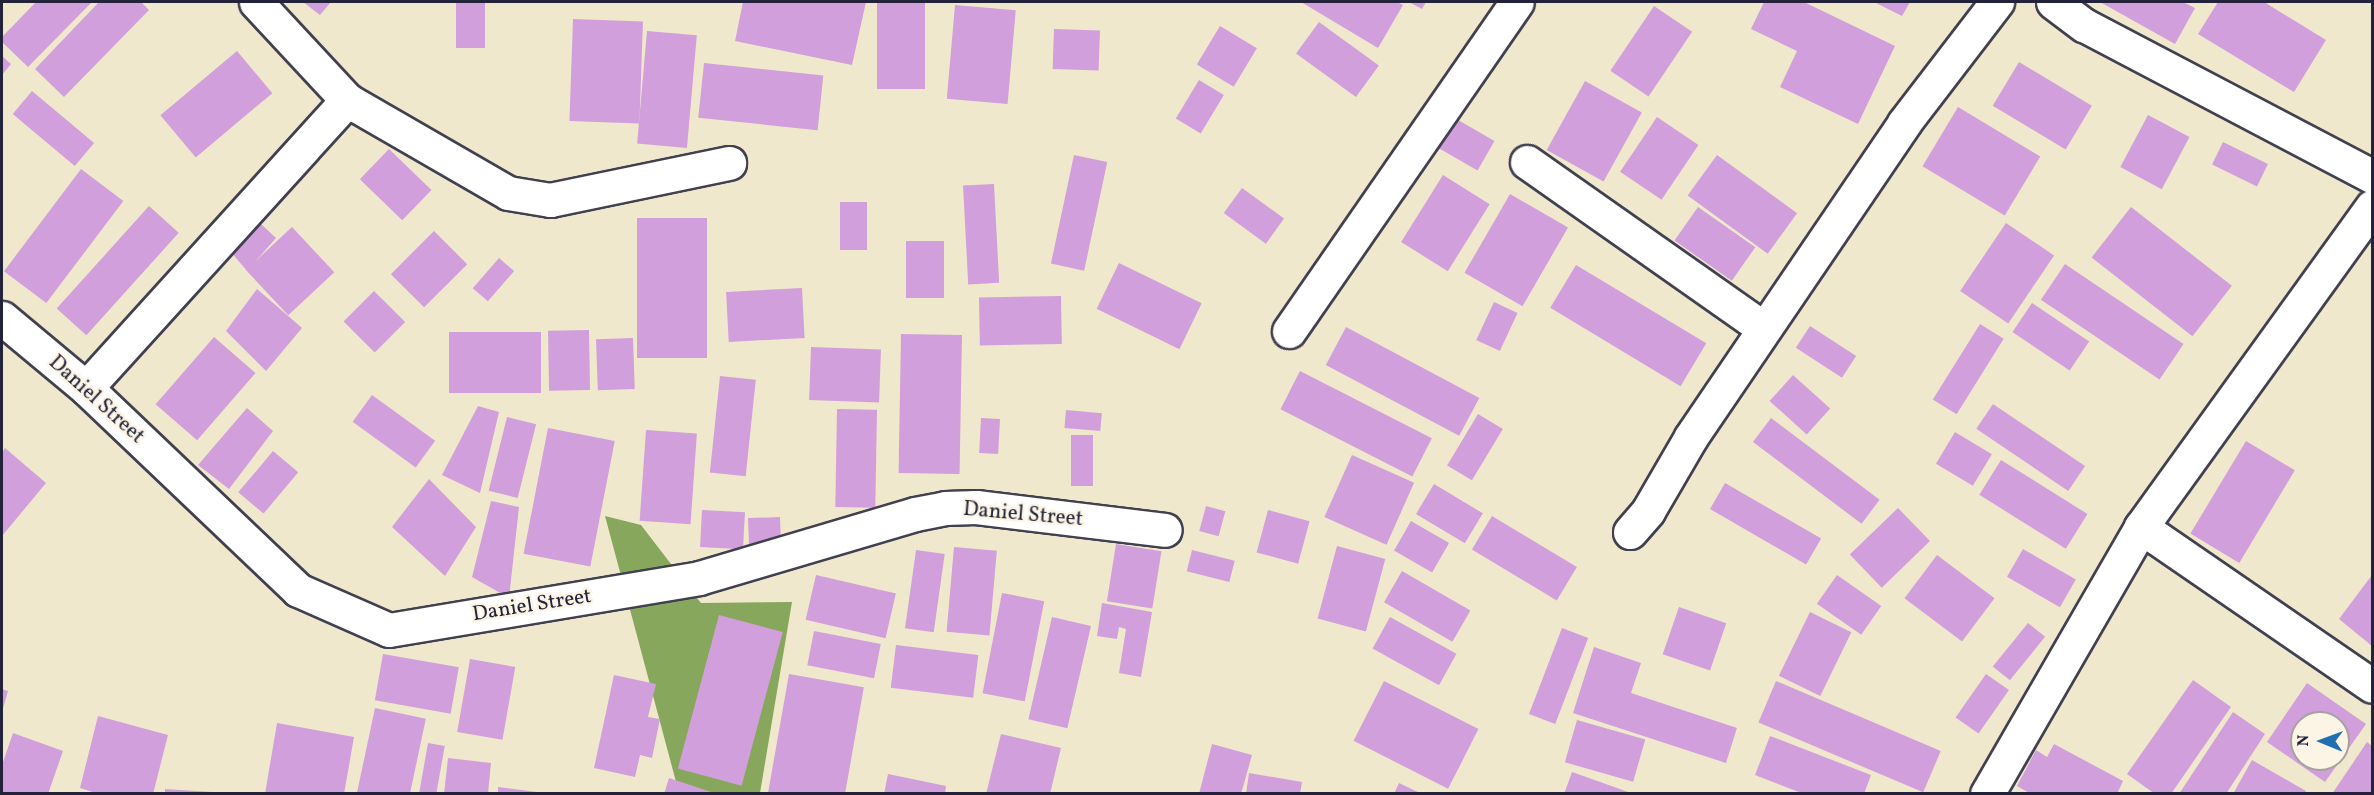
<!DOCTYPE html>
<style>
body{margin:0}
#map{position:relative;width:2374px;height:795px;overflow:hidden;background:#f0e8cc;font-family:Vollkorn,serif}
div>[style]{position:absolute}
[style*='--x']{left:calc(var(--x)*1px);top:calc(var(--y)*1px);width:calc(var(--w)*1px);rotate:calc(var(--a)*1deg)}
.forest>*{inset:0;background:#87a85c}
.building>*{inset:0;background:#d19fdb;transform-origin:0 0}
.roads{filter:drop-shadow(2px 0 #414051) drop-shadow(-2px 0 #414051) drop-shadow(0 2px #414051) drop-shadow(0 -2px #414051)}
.minor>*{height:33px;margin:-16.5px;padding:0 16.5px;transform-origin:16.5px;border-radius:16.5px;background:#fff}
span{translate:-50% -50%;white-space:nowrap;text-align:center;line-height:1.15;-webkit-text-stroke:5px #fcf5e5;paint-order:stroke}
.street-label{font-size:21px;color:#22223b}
.frame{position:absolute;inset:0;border:3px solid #22223b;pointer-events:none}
.north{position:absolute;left:2290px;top:711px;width:60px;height:60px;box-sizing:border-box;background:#fcf5e5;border:2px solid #a5a1a1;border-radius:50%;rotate:271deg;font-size:16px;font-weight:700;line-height:24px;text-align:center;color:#22223b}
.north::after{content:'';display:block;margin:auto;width:21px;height:27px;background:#1f6fb2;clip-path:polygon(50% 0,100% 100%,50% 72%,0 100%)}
</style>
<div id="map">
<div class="forest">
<i style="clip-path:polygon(605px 516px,641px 525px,701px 603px,792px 602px,760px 793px,679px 793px)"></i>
</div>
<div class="building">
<i style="clip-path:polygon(36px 2px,92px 2px,28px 67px,2px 42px,2px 37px)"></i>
<i style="clip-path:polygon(99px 2px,141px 2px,149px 10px,64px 97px,35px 69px)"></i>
<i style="clip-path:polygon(303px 2px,331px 2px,320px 15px)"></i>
<i style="left:456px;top:2px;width:29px;height:46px"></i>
<i style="clip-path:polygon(743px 2px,866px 2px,852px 65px,735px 41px)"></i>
<i style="left:877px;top:2px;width:48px;height:87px"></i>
<i style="clip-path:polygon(1301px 2px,1397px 2px,1403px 5px,1378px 48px)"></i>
<i style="clip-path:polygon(1409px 2px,1426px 2px,1422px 9px)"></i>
<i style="clip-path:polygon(1764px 2px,1804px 2px,1895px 46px,1858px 124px,1780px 87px,1797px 51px,1751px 29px)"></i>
<i style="clip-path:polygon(1874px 2px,1910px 2px,1902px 16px)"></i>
<i style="clip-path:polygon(2100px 2px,2183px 2px,2195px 8px,2175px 44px)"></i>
<i style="clip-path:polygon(2218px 2px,2264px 2px,2326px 40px,2294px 92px,2198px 34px)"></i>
<i style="left:955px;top:5px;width:61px;height:94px;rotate:5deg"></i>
<i style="left:1654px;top:6px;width:46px;height:78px;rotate:34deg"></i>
<i style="left:573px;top:19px;width:70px;height:102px;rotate:2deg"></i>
<i style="left:1319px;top:22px;width:74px;height:39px;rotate:36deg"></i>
<i style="left:1220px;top:26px;width:43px;height:45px;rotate:31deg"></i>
<i style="left:1054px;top:29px;width:46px;height:40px;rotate:2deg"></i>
<i style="left:647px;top:31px;width:50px;height:113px;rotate:5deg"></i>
<i style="left:237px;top:51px;width:55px;height:100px;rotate:50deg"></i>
<i style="clip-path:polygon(2px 56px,11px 64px,2px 75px)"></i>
<i style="left:2019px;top:62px;width:85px;height:51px;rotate:31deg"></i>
<i style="left:704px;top:63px;width:120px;height:55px;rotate:6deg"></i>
<i style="left:1199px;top:80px;width:29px;height:45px;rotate:31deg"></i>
<i style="left:1585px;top:81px;width:65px;height:79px;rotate:29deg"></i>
<i style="left:32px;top:91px;width:81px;height:30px;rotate:40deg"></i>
<i style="left:1958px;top:107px;width:96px;height:69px;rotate:31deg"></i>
<i style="left:1446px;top:113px;width:56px;height:34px;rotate:30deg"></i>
<i style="left:2148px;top:115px;width:47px;height:59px;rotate:28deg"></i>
<i style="left:1657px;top:117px;width:50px;height:66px;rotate:34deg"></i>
<i style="left:2223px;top:142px;width:50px;height:25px;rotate:26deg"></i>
<i style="left:389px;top:149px;width:59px;height:42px;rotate:44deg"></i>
<i style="left:1074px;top:155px;width:34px;height:111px;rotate:12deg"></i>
<i style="left:1717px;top:155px;width:99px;height:50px;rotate:36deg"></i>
<i style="left:81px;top:169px;width:53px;height:128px;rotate:37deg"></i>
<i style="left:1443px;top:175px;width:55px;height:79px;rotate:32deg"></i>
<i style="left:994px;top:184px;width:99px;height:31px;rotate:87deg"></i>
<i style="left:1242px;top:188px;width:52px;height:31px;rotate:36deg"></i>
<i style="left:1510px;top:194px;width:67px;height:91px;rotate:30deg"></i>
<i style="left:840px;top:202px;width:27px;height:48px"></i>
<i style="left:149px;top:206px;width:40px;height:138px;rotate:42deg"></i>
<i style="left:1698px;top:207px;width:70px;height:41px;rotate:35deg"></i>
<i style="left:2131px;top:207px;width:128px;height:64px;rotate:38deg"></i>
<i style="left:637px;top:218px;width:70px;height:140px"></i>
<i style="left:2006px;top:223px;width:58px;height:82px;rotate:34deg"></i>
<i style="clip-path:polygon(261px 224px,276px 238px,247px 271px,231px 252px)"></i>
<i style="left:292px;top:227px;width:62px;height:63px;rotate:47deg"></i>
<i style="left:434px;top:231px;width:47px;height:61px;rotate:45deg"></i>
<i style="left:906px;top:241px;width:38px;height:57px"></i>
<i style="left:499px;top:258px;width:20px;height:40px;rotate:41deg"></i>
<i style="left:1119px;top:263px;width:92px;height:51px;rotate:26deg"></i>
<i style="left:2065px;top:264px;width:143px;height:43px;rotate:34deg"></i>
<i style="left:1576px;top:265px;width:152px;height:50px;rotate:31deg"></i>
<i style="left:802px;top:288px;width:50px;height:76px;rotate:87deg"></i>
<i style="clip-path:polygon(257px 289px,302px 328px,266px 371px,226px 331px)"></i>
<i style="left:374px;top:291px;width:44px;height:43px;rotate:45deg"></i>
<i style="left:1061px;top:296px;width:48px;height:82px;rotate:89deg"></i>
<i style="left:1494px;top:302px;width:26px;height:42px;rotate:25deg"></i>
<i style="left:2032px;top:303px;width:69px;height:35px;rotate:34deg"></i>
<i style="left:1980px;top:324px;width:28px;height:89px;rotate:32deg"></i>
<i style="left:1810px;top:326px;width:55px;height:26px;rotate:33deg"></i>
<i style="left:1346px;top:327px;width:151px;height:43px;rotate:28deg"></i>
<i style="left:589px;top:330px;width:60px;height:41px;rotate:89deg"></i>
<i style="left:541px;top:332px;width:61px;height:92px;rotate:90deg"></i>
<i style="left:901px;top:334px;width:61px;height:139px;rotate:1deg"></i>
<i style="left:214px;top:337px;width:55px;height:89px;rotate:41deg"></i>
<i style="left:633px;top:338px;width:51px;height:37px;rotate:88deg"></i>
<i style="left:811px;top:347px;width:70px;height:53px;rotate:2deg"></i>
<i style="left:1300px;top:371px;width:148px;height:43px;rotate:27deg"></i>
<i style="left:1793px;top:375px;width:50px;height:35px;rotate:42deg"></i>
<i style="left:720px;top:376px;width:36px;height:97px;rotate:6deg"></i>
<i style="left:372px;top:395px;width:78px;height:33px;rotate:36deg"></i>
<i style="left:1993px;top:404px;width:111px;height:30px;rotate:34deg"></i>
<i style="clip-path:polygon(478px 406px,499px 412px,480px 493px,442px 475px)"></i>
<i style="clip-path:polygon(247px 408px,273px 431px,229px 489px,198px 465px)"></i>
<i style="left:837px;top:409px;width:40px;height:98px;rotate:1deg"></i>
<i style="left:1066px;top:410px;width:36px;height:18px;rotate:5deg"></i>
<i style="left:1478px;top:414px;width:29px;height:60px;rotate:31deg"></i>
<i style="left:507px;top:417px;width:30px;height:76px;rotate:14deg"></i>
<i style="left:981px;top:418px;width:19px;height:35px;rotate:3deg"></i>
<i style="left:1771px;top:418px;width:136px;height:30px;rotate:37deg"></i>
<i style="left:548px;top:428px;width:68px;height:128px;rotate:11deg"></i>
<i style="left:646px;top:430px;width:51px;height:91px;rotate:4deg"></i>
<i style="left:1955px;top:432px;width:43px;height:37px;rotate:31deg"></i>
<i style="left:1071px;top:435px;width:22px;height:51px"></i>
<i style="left:2246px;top:441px;width:57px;height:108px;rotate:31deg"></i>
<i style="clip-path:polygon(5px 448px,46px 483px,2px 536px,2px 453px)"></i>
<i style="left:273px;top:451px;width:33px;height:54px;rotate:40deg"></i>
<i style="left:1352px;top:455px;width:68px;height:68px;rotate:24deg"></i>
<i style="left:2001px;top:460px;width:102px;height:41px;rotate:32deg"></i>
<i style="clip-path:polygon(429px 479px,476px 527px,445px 576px,392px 527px)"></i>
<i style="left:1725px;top:483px;width:111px;height:30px;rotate:30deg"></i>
<i style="left:1434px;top:484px;width:57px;height:35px;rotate:31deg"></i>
<i style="clip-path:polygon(491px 501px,519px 507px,509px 598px,472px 577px)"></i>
<i style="left:1206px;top:506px;width:20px;height:26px;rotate:15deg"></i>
<i style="left:1898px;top:508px;width:46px;height:67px;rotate:46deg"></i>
<i style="left:702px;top:510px;width:43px;height:37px;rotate:3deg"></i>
<i style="left:1268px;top:510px;width:43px;height:44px;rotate:15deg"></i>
<i style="left:1492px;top:516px;width:99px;height:39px;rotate:31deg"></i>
<i style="left:780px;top:517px;width:29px;height:32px;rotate:88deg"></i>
<i style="left:1411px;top:521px;width:44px;height:34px;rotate:30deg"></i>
<i style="left:1116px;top:544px;width:46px;height:58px;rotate:9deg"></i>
<i style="left:1337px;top:546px;width:50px;height:75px;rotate:15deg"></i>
<i style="left:954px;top:547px;width:43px;height:85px;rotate:5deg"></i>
<i style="left:2023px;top:549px;width:61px;height:32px;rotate:30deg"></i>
<i style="left:916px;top:550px;width:29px;height:79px;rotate:8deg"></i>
<i style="left:1192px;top:550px;width:44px;height:22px;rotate:14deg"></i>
<i style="left:1937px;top:555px;width:72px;height:54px;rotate:37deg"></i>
<i style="left:1402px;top:571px;width:79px;height:36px;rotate:30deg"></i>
<i style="left:816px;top:575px;width:82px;height:46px;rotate:13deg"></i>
<i style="left:1837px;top:575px;width:54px;height:35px;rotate:35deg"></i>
<i style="clip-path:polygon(2372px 575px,2372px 646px,2339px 619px)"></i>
<i style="left:1002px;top:593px;width:43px;height:102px;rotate:11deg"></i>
<i style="clip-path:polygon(1102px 603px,1152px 612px,1141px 677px,1119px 673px,1126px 629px,1119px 627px,1117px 639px,1097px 636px)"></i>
<i style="left:1679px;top:607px;width:50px;height:50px;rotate:19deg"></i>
<i style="left:1810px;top:612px;width:46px;height:71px;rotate:26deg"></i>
<i style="left:719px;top:615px;width:66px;height:159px;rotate:15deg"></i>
<i style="left:1052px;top:617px;width:40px;height:105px;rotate:13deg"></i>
<i style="left:1390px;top:617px;width:76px;height:36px;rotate:29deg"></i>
<i style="left:2028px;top:623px;width:22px;height:56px;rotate:39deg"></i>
<i style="left:1562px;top:628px;width:28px;height:92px;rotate:21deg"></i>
<i style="left:814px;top:631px;width:68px;height:35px;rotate:11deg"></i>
<i style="left:896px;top:645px;width:83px;height:43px;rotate:7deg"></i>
<i style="clip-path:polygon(1594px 647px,1641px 663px,1631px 693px,1737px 728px,1726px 763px,1573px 713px)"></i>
<i style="left:383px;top:654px;width:77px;height:47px;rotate:10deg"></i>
<i style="left:470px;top:659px;width:46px;height:74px;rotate:10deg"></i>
<i style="left:789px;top:674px;width:76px;height:122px;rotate:10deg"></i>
<i style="left:1986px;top:674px;width:28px;height:53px;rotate:35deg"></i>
<i style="clip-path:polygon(614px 675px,656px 684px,648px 717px,660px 719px,652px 758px,640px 755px,635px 777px,594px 768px)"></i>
<i style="clip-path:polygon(2193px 680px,2231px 707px,2171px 794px,2155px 794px,2127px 774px)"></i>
<i style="left:1384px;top:681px;width:106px;height:67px;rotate:27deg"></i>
<i style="left:1776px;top:681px;width:179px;height:45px;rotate:23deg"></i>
<i style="clip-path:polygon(evenodd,2307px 683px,2366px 724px,2325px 782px,2267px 742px,2307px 683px,2302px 723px,2338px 723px,2338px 759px,2302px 759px,2302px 723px)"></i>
<i style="clip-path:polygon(2px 689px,8px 691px,2px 712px)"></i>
<i style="left:375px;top:708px;width:52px;height:88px;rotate:12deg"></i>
<i style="clip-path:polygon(2233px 712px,2265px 734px,2226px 794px,2179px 794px)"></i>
<i style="clip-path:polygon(98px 716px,168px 735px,153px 794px,99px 794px,80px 788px)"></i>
<i style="left:1577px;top:720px;width:71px;height:44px;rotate:16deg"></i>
<i style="clip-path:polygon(277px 723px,354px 737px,344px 794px,265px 794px)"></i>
<i style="clip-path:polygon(13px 733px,63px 751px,48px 794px,2px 794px,2px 765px)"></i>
<i style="clip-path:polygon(1001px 734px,1061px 748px,1050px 794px,986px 794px)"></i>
<i style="clip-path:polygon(1770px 736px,1871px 775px,1864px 794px,1804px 794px,1755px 775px)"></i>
<i style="clip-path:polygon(2367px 742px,2372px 746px,2372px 794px,2332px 794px)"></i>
<i style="left:428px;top:743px;width:17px;height:52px;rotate:10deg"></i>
<i style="clip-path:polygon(1212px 744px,1252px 755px,1241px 794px,1199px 794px)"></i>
<i style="clip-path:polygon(2054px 744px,2123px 781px,2117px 794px,2031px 794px,2017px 786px,2036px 750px,2047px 757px)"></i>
<i style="clip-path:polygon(448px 758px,491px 763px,488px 794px,444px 794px)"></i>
<i style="clip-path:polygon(2252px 760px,2306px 791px,2304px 794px,2233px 794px)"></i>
<i style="clip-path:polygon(1572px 772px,1631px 793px,1631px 794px,1564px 794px)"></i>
<i style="clip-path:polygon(1249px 773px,1302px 782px,1300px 794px,1246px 794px)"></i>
<i style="clip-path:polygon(888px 774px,946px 786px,945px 794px,884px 794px)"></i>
<i style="clip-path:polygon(669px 778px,714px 793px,714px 794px,664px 794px)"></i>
<i style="clip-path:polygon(1399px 783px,1422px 794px,1394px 794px)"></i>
<i style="clip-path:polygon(498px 787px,537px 792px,537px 794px,498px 794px)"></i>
<i style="clip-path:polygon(165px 789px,212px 792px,212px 794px,165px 794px)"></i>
</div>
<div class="roads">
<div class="minor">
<i style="--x:256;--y:2;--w:134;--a:47.1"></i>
<i style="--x:2053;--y:2;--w:39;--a:37"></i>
<i style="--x:2084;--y:25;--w:325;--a:27.7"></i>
<i style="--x:1527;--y:162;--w:289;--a:35.1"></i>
<i style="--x:2;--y:318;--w:109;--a:39.8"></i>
<i style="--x:86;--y:388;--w:293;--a:43.6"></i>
<i style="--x:298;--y:590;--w:99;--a:23.7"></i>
<i style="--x:389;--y:630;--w:314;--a:-9.5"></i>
<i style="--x:699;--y:578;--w:225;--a:-16.5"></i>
<i style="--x:915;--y:514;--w:31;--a:-11"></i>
<i style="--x:945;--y:508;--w:31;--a:-2"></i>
<i style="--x:976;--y:507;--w:190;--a:6.9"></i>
<i style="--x:1289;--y:331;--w:400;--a:-55.3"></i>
<i style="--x:86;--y:388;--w:389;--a:-47.8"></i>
<i style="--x:347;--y:100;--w:186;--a:30"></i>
<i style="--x:508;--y:193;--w:43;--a:9.5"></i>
<i style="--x:550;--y:200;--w:183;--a:-11.7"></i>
<i style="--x:2141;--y:527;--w:280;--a:34.5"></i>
<i style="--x:1630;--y:532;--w:28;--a:-49"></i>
<i style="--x:1648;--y:511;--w:86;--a:-59.8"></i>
<i style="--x:1691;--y:437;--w:379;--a:-55.8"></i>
<i style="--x:1904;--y:123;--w:153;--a:-52.5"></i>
<i style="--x:1987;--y:794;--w:308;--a:-60"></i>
<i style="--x:2141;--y:527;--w:395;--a:-54.2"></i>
</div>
</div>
<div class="street-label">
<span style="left:96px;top:400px;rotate:42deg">Daniel Street</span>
<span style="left:1023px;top:515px;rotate:5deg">Daniel Street</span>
<span style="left:532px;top:606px;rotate:-9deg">Daniel Street</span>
</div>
<div class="frame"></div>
<div class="north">N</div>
</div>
